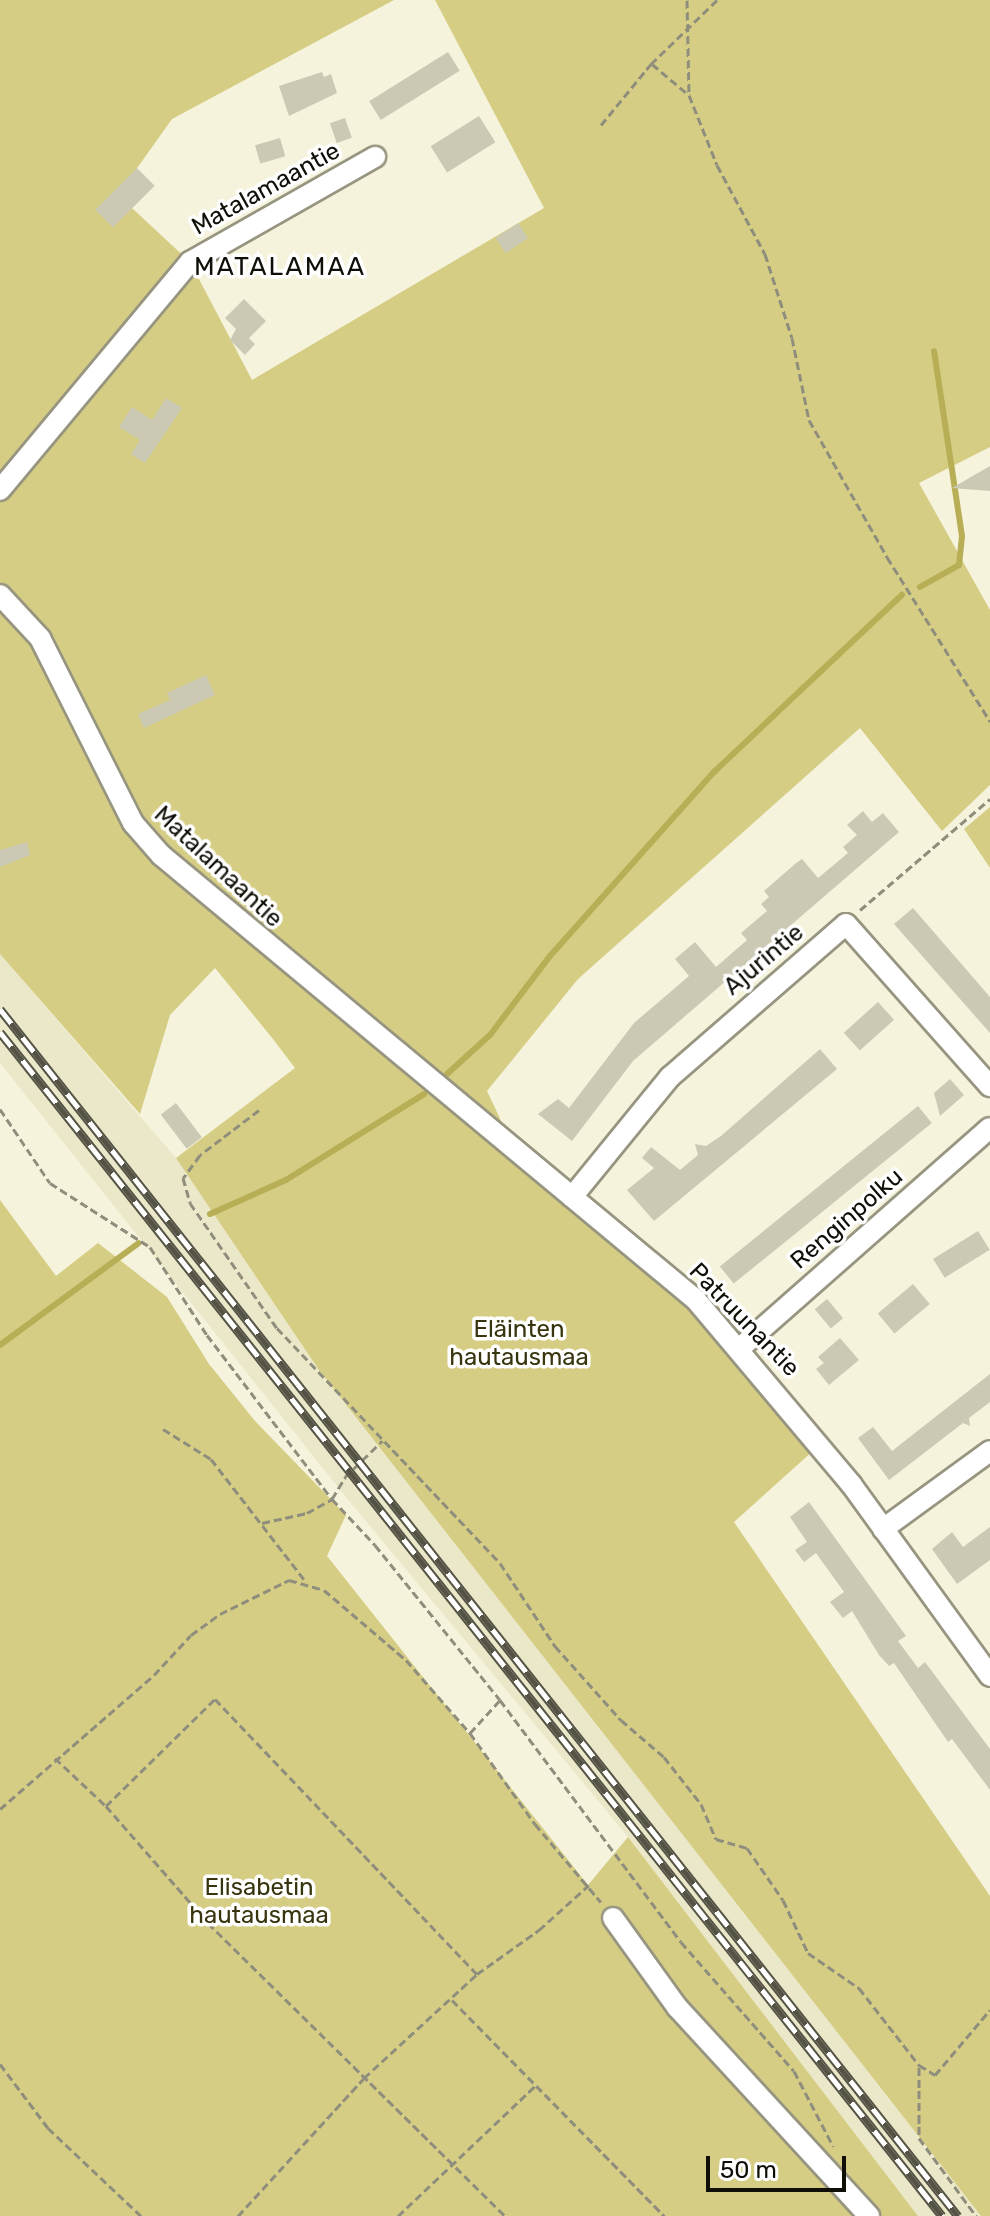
<!DOCTYPE html>
<meta charset="utf-8">
<style>
body{margin:0}
#map{position:relative;width:990px;height:2216px;overflow:hidden;background:#f5f3dc;font-family:Rubik,sans-serif}
div>[style]{position:absolute}
[style*='--x']{left:calc(var(--x)*1px);top:calc(var(--y)*1px);width:calc(var(--w)*1px);rotate:calc(var(--a)*1deg)}
.built>*{inset:0;background:#ebe8c9}
.green>*{inset:0;background:#d5cd84}
.stream>*{height:6px;margin:-3px;padding:0 3px;transform-origin:3px;border-radius:3px;background:#b8ae56}
.building>*{inset:0;background:#cbc9b3;transform-origin:0 0}
.path>*{height:3px;margin-top:-1.5px;transform-origin:0;background:repeating-linear-gradient(90deg,#8f8e7d 0 8px,transparent 0 12px)}
.roads{filter:drop-shadow(2px 0 #979580) drop-shadow(-2px 0 #979580) drop-shadow(0 2px #979580) drop-shadow(0 -2px #979580)}
.minor>*{height:20px;margin:-10px;padding:0 10px;transform-origin:10px;border-radius:10px;background:#fff}
.rail>*{height:9px;margin-top:-4.5px;transform-origin:0;background:repeating-linear-gradient(90deg,#fff 0 18px,#545346 0 36px);box-sizing:border-box;border-block:2px solid #545346}
span{translate:-50% -50%;white-space:nowrap;text-align:center;line-height:1.15;-webkit-text-stroke:7px #fff;paint-order:stroke}
.street-label{font-size:24px;color:#100f07}
.park-label{font-size:24px;color:#38340d}
.neighbourhood-label{font-size:26px;color:#100f07;letter-spacing:2px}
.scale{position:absolute;left:706px;top:2156px;width:140px;height:36px;box-sizing:border-box;border:4px solid #100f07;border-top:0;padding-left:10px;font-size:24px;line-height:28px;white-space:nowrap;color:#100f07;-webkit-text-stroke:6px #fff;paint-order:stroke}
</style>
<div id="map">
<div class="built">
<i style="clip-path:polygon(0 954px,176px 1158px,319px 1370px,981px 2216px,918px 2216px,628px 1837px,341px 1491px,0 1063px)"></i>
</div>
<div class="green">
<i style="clip-path:polygon(0 0,394px 0,172px 119px,118px 195px,190px 262px,252px 380px,544px 208px,435px 0,990px 0,990px 447px,919px 483px,990px 610px,990px 785px,942px 831px,860px 728px,578px 979px,487px 1091px,512px 1144px,690px 1306px,814px 1450px,734px 1522px,990px 1896px,990px 2216px,981px 2216px,319px 1370px,176px 1158px,295px 1068px,273px 1039px,215px 968px,170px 1015px,140px 1114px,0 954px)"></i>
<i style="clip-path:polygon(990px 807px,990px 868px,964px 829px)"></i>
<i style="clip-path:polygon(0 1200px,56px 1276px,98px 1243px,167px 1297px,209px 1364px,255px 1421px,346px 1515px,327px 1556px,588px 1885px,628px 1837px,918px 2216px,0 2216px)"></i>
</div>
<div class="stream">
<i style="--x:920;--y:587;--w:45;--a:-29.4"></i>
<i style="--x:959;--y:565;--w:29;--a:-84"></i>
<i style="--x:962;--y:536;--w:187;--a:-98.6"></i>
<i style="--x:447;--y:1074;--w:58;--a:-42.2"></i>
<i style="--x:490;--y:1035;--w:99;--a:-52.8"></i>
<i style="--x:550;--y:956;--w:248;--a:-48.3"></i>
<i style="--x:715;--y:771;--w:257;--a:-43.3"></i>
<i style="--x:210;--y:1214;--w:83;--a:-24.1"></i>
<i style="--x:286;--y:1180;--w:163;--a:-31.9"></i>
<i style="--x:0;--y:1345;--w:172;--a:-36.3"></i>
</div>
<div class="building">
<i style="left:448px;top:52px;width:22px;height:93px;rotate:58deg"></i>
<i style="clip-path:polygon(322px 72px,324px 77px,331px 74px,337px 93px,289px 116px,279px 86px)"></i>
<i style="left:479px;top:116px;width:31px;height:57px;rotate:58deg"></i>
<i style="left:345px;top:118px;width:21px;height:16px;rotate:71deg"></i>
<i style="left:280px;top:138px;width:19px;height:26px;rotate:74deg"></i>
<i style="left:137px;top:168px;width:25px;height:59px;rotate:45deg"></i>
<i style="left:518px;top:223px;width:18px;height:27px;rotate:56deg"></i>
<i style="clip-path:polygon(244px 299px,266px 321px,249px 338px,255px 344px,245px 355px,230px 340px,236px 329px,225px 318px)"></i>
<i style="clip-path:polygon(166px 398px,182px 408px,145px 463px,131px 454px,140px 440px,119px 427px,132px 407px,152px 420px)"></i>
<i style="clip-path:polygon(990px 466px,990px 491px,952px 488px)"></i>
<i style="clip-path:polygon(206px 675px,215px 695px,144px 728px,138px 714px,170px 700px,167px 693px)"></i>
<i style="clip-path:polygon(863px 811px,872px 822px,883px 813px,899px 832px,633px 1061px,572px 1141px,538px 1114px,558px 1099px,569px 1108px,634px 1023px,689px 976px,675px 959px,695px 942px,716px 967px,747px 940px,741px 933px,767px 911px,761px 904px,769px 897px,764px 891px,795px 864px,802px 859px,818px 878px,848px 853px,843px 847px,857px 835px,847px 825px)"></i>
<i style="clip-path:polygon(27px 842px,30px 855px,0 867px,0 850px)"></i>
<i style="clip-path:polygon(913px 908px,990px 997px,990px 1033px,894px 924px)"></i>
<i style="left:878px;top:1002px;width:24px;height:46px;rotate:48deg"></i>
<i style="clip-path:polygon(820px 1049px,837px 1069px,654px 1221px,627px 1190px,654px 1168px,642px 1158px,651px 1147px,680px 1170px,698px 1155px,695px 1144px,706px 1146px,721px 1136px)"></i>
<i style="clip-path:polygon(950px 1079px,964px 1095px,940px 1116px,934px 1093px)"></i>
<i style="left:176px;top:1103px;width:43px;height:19px;rotate:53deg"></i>
<i style="left:918px;top:1106px;width:22px;height:255px;rotate:51deg"></i>
<i style="left:978px;top:1231px;width:22px;height:53px;rotate:58deg"></i>
<i style="left:913px;top:1284px;width:26px;height:46px;rotate:50deg"></i>
<i style="left:827px;top:1299px;width:25px;height:16px;rotate:50deg"></i>
<i style="clip-path:polygon(840px 1338px,859px 1360px,829px 1385px,816px 1369px,824px 1363px,818px 1357px)"></i>
<i style="clip-path:polygon(990px 1374px,990px 1402px,969px 1418px,970px 1426px,963px 1423px,889px 1480px,858px 1438px,873px 1427px,892px 1451px)"></i>
<i style="clip-path:polygon(809px 1502px,906px 1636px,898px 1641px,918px 1668px,925px 1662px,990px 1749px,990px 1790px,952px 1739px,948px 1742px,894px 1663px,889px 1666px,879px 1655px,852px 1611px,843px 1618px,830px 1602px,844px 1592px,816px 1553px,804px 1562px,795px 1550px,807px 1542px,790px 1517px)"></i>
<i style="clip-path:polygon(990px 1527px,990px 1560px,957px 1584px,932px 1549px,952px 1532px,963px 1547px)"></i>
</div>
<div class="path">
<i style="--x:687;--y:0;--w:95;--a:88.8"></i>
<i style="--x:689;--y:95;--w:75;--a:68.2"></i>
<i style="--x:717;--y:165;--w:101;--a:61.7"></i>
<i style="--x:765;--y:254;--w:88;--a:72.2"></i>
<i style="--x:792;--y:338;--w:84;--a:78.3"></i>
<i style="--x:809;--y:420;--w:158;--a:60.3"></i>
<i style="--x:887;--y:557;--w:194;--a:57.9"></i>
<i style="--x:652;--y:64;--w:48;--a:40"></i>
<i style="--x:601;--y:125;--w:79;--a:-50.7"></i>
<i style="--x:651;--y:64;--w:92;--a:-44.1"></i>
<i style="--x:860;--y:910;--w:171;--a:-40.5"></i>
<i style="--x:0;--y:1109;--w:89;--a:56"></i>
<i style="--x:50;--y:1183;--w:119;--a:32.6"></i>
<i style="--x:150;--y:1247;--w:105;--a:57.1"></i>
<i style="--x:207;--y:1335;--w:206;--a:52.7"></i>
<i style="--x:332;--y:1499;--w:26;--a:-59"></i>
<i style="--x:345;--y:1477;--w:52;--a:-44.2"></i>
<i style="--x:259;--y:1110;--w:74;--a:142.7"></i>
<i style="--x:200;--y:1155;--w:29;--a:126"></i>
<i style="--x:183;--y:1178;--w:26;--a:74"></i>
<i style="--x:190;--y:1203;--w:152;--a:55.2"></i>
<i style="--x:277;--y:1328;--w:324;--a:46.5"></i>
<i style="--x:500;--y:1563;--w:100;--a:56.5"></i>
<i style="--x:555;--y:1646;--w:99;--a:48.3"></i>
<i style="--x:621;--y:1720;--w:57;--a:40.7"></i>
<i style="--x:664;--y:1757;--w:60;--a:51.8"></i>
<i style="--x:701;--y:1804;--w:38;--a:67"></i>
<i style="--x:716;--y:1839;--w:32;--a:16"></i>
<i style="--x:747;--y:1848;--w:63;--a:55.3"></i>
<i style="--x:783;--y:1900;--w:59;--a:64.7"></i>
<i style="--x:808;--y:1953;--w:62;--a:34.5"></i>
<i style="--x:859;--y:1988;--w:98;--a:52.1"></i>
<i style="--x:919;--y:2065;--w:19;--a:32"></i>
<i style="--x:935;--y:2075;--w:85;--a:-49.8"></i>
<i style="--x:163;--y:1429;--w:57;--a:32"></i>
<i style="--x:211;--y:1459;--w:155;--a:52.3"></i>
<i style="--x:262;--y:1523;--w:46;--a:-12.5"></i>
<i style="--x:307;--y:1513;--w:29;--a:-29"></i>
<i style="--x:332;--y:1499;--w:63;--a:46.9"></i>
<i style="--x:375;--y:1545;--w:199;--a:51.1"></i>
<i style="--x:500;--y:1700;--w:302;--a:53.2"></i>
<i style="--x:681;--y:1942;--w:171;--a:48.8"></i>
<i style="--x:794;--y:2071;--w:85;--a:62.5"></i>
<i style="--x:470;--y:1733;--w:45;--a:-47.7"></i>
<i style="--x:55;--y:1758;--w:70;--a:43.3"></i>
<i style="--x:106;--y:1806;--w:155;--a:48.9"></i>
<i style="--x:208;--y:1923;--w:417;--a:44.6"></i>
<i style="--x:106;--y:1806;--w:153;--a:-44.5"></i>
<i style="--x:215;--y:1699;--w:380;--a:46.4"></i>
<i style="--x:477;--y:1974;--w:76;--a:-35.4"></i>
<i style="--x:539;--y:1930;--w:67;--a:-42"></i>
<i style="--x:0;--y:1809;--w:204;--a:-41"></i>
<i style="--x:154;--y:1675;--w:54;--a:-47.2"></i>
<i style="--x:191;--y:1635;--w:36;--a:-36"></i>
<i style="--x:220;--y:1614;--w:77;--a:-26.2"></i>
<i style="--x:289;--y:1580;--w:36;--a:16"></i>
<i style="--x:324;--y:1590;--w:108;--a:40.5"></i>
<i style="--x:406;--y:1660;--w:97;--a:48.8"></i>
<i style="--x:470;--y:1733;--w:112;--a:54.5"></i>
<i style="--x:535;--y:1824;--w:102;--a:49.8"></i>
<i style="--x:452;--y:2000;--w:303;--a:45.5"></i>
<i style="--x:0;--y:2064;--w:80;--a:53.1"></i>
<i style="--x:48;--y:2128;--w:128;--a:43.4"></i>
<i style="--x:919;--y:2067;--w:71;--a:90"></i>
<i style="--x:919;--y:2138;--w:97;--a:53.8"></i>
<i style="--x:238;--y:2216;--w:187;--a:-47.6"></i>
<i style="--x:364;--y:2078;--w:154;--a:-42.6"></i>
<i style="--x:398;--y:2216;--w:189;--a:-43.5"></i>
</div>
<div class="roads">
<div class="minor">
<i style="--x:0;--y:490;--w:297;--a:-50.2"></i>
<i style="--x:190;--y:262;--w:213;--a:-29.6"></i>
<i style="--x:0;--y:595;--w:59;--a:47.1"></i>
<i style="--x:40;--y:638;--w:207;--a:63.3"></i>
<i style="--x:133;--y:823;--w:43;--a:48.8"></i>
<i style="--x:161;--y:855;--w:696;--a:39.75"></i>
<i style="--x:696;--y:1300;--w:241;--a:49.9"></i>
<i style="--x:851;--y:1484;--w:237;--a:54.1"></i>
<i style="--x:572;--y:1197;--w:155;--a:-50.8"></i>
<i style="--x:670;--y:1077;--w:233;--a:-41"></i>
<i style="--x:846;--y:924;--w:217;--a:48.4"></i>
<i style="--x:739;--y:1349;--w:334;--a:-41.4"></i>
<i style="--x:883;--y:1529;--w:132;--a:-36.1"></i>
<i style="--x:613;--y:1918;--w:110;--a:54.3"></i>
<i style="--x:677;--y:2007;--w:284;--a:47.4"></i>
</div>
</div>
<div class="rail">
<i style="--x:0;--y:1009;--w:1541;--a:51.56"></i>
<i style="--x:0;--y:1032;--w:1513;--a:51.49"></i>
</div>
<div class="street-label">
<span style="left:266px;top:189px;rotate:-29deg">Matalamaantie</span>
<span style="left:218px;top:867px;rotate:43deg">Matalamaantie</span>
<span style="left:764px;top:960px;rotate:-40deg">Ajurintie</span>
<span style="left:847px;top:1219px;rotate:-41deg">Renginpolku</span>
<span style="left:744px;top:1320px;rotate:46deg">Patruunantie</span>
</div>
<div class="park-label">
<span style="left:519px;top:1344px">Eläinten<br>hautausmaa</span>
<span style="left:259px;top:1902px">Elisabetin<br>hautausmaa</span>
</div>
<div class="neighbourhood-label">
<span style="left:280px;top:267px">MATALAMAA</span>
</div>
<div class="scale">50 m</div>
</div>
